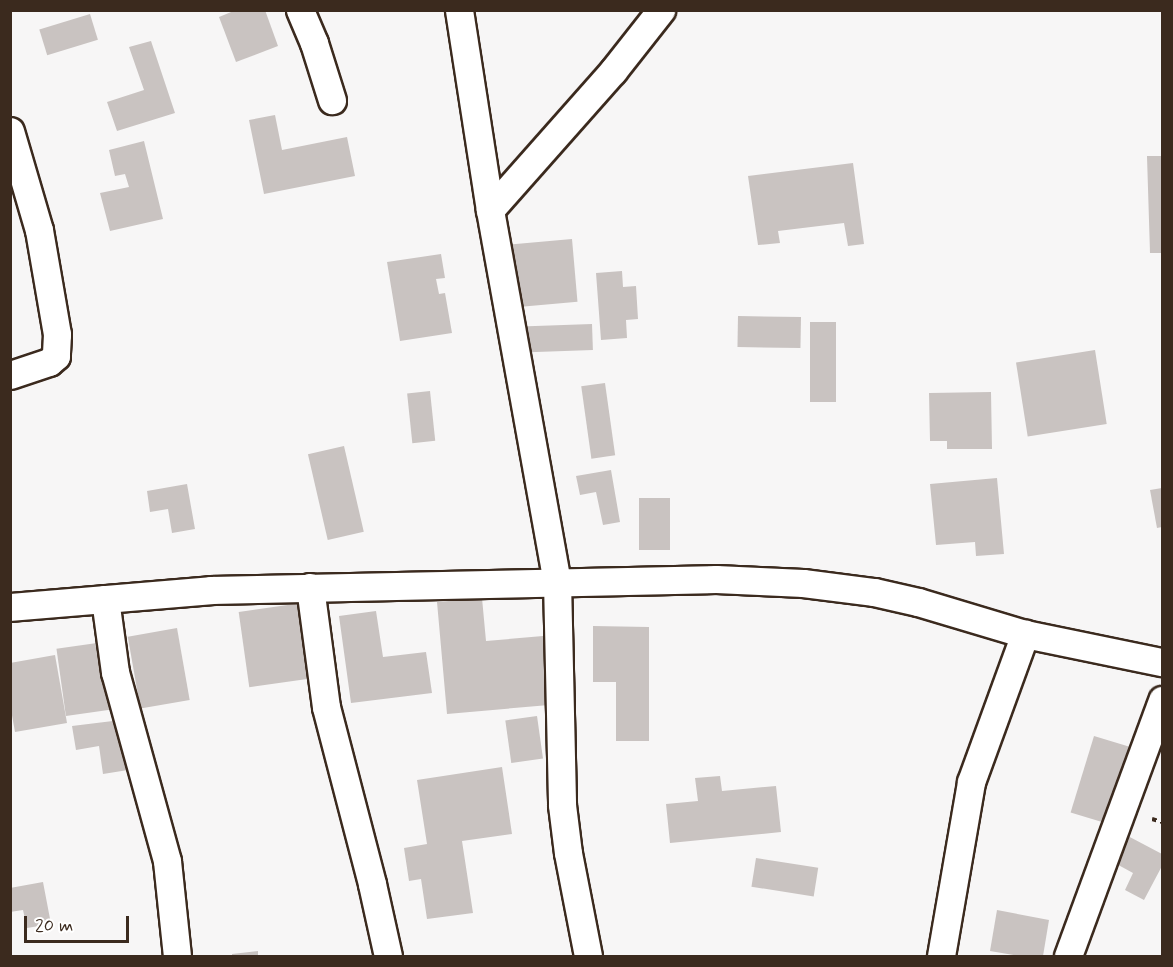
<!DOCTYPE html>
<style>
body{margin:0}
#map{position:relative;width:1173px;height:967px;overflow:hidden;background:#f7f6f6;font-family:Mynerve,sans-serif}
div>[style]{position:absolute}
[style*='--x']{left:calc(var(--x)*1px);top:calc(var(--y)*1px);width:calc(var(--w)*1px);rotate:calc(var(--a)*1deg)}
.building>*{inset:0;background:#c9c3c1;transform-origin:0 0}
.path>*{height:4px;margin-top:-2px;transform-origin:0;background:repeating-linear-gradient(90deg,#3b2a1e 0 4.5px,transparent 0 9px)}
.roads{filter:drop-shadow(2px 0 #3b2a1e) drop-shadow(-2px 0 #3b2a1e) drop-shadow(0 2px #3b2a1e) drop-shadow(0 -2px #3b2a1e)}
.street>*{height:27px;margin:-13.5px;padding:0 13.5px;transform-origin:13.5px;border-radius:13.5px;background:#fff}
span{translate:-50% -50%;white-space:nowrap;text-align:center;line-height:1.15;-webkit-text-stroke:4.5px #fff;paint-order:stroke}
.frame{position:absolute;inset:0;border:12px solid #3b2a1e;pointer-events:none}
.scale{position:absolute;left:24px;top:916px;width:105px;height:27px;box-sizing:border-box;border:3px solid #3b2a1e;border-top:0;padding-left:8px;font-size:18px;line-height:21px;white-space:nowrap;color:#3b2a1e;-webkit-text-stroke:4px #fff;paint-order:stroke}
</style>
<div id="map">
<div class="building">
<i style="clip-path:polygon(236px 10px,265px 10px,278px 46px,236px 62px,219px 17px)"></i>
<i style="left:90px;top:14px;width:27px;height:53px;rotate:73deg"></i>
<i style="clip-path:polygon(151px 41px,175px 113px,117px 131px,107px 102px,144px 90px,129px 47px)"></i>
<i style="clip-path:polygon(275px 115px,282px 150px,347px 137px,355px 176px,264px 194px,249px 120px)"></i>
<i style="clip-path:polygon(144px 141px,163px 219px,110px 231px,100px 193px,129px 187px,125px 174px,115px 176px,109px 150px)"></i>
<i style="clip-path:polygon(1147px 156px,1162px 156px,1162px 253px,1150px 253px)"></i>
<i style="clip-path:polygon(853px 163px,864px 244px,848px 246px,844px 223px,778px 231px,780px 243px,758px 245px,748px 176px)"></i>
<i style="left:572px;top:239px;width:63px;height:62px;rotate:85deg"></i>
<i style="clip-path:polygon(441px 254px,445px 278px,436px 279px,439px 294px,445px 293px,452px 333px,400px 341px,387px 262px)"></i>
<i style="clip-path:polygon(622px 271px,623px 287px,636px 286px,638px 319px,626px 320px,627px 338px,601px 340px,596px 273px)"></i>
<i style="left:738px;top:316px;width:63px;height:31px;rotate:1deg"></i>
<i style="left:810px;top:322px;width:26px;height:80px"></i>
<i style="left:592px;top:324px;width:26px;height:71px;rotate:88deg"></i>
<i style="left:1095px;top:350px;width:75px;height:80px;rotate:81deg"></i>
<i style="left:605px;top:383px;width:73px;height:24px;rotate:82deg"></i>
<i style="left:430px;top:391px;width:50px;height:23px;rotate:84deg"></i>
<i style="clip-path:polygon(991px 392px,992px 449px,947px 449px,947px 441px,930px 441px,929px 393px)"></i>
<i style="left:344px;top:446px;width:88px;height:37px;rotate:77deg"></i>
<i style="clip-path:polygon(611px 470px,620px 522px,603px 525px,596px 492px,580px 495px,576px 476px)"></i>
<i style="clip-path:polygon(997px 478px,1004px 554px,976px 556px,975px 542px,936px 545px,930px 484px)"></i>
<i style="clip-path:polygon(187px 484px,195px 529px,172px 533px,168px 509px,150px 512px,147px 491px)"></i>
<i style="clip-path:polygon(1162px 488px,1162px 527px,1157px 528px,1150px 490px)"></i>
<i style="left:639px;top:498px;width:31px;height:52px"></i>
<i style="clip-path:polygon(482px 598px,486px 641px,543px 636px,549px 705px,447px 714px,437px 602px)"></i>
<i style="left:309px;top:602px;width:76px;height:71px;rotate:82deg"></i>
<i style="clip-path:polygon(376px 611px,383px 657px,426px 652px,432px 693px,351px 703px,339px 616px)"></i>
<i style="clip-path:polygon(593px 626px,649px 627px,649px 741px,616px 741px,616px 682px,593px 682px)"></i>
<i style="left:177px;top:628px;width:73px;height:50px;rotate:80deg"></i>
<i style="left:104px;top:642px;width:68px;height:48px;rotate:82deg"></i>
<i style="clip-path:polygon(55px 655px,67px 723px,15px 732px,10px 704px,10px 663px)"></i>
<i style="left:537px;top:716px;width:43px;height:32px;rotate:82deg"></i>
<i style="clip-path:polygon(121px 720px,128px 770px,103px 774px,99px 746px,76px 750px,72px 726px)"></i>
<i style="left:1094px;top:736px;width:38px;height:80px;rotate:17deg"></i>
<i style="clip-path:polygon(502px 767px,512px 834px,462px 841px,473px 913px,427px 919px,421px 879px,409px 881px,404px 848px,427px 844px,417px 780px)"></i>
<i style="clip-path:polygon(720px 776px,722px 791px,776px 786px,781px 832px,670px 843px,666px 804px,698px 801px,695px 778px)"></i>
<i style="clip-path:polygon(1126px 835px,1162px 854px,1162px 866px,1144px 900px,1125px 890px,1133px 873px,1111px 861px)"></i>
<i style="left:756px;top:858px;width:63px;height:29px;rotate:9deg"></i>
<i style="clip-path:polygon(43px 882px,51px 924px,27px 928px,23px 910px,10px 912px,10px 888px)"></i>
<i style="clip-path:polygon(997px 910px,1049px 920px,1043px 956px,1020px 956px,990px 951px)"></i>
<i style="clip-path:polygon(258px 951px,258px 956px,232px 956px,232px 954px)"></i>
</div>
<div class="path">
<i style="--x:1152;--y:819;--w:10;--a:17"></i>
</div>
<div class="roads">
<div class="street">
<i style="--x:300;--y:10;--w:36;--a:67"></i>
<i style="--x:314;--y:43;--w:60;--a:72.5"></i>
<i style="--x:459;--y:10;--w:202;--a:81.2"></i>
<i style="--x:490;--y:210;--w:377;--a:79.8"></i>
<i style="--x:557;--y:581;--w:224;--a:88.7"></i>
<i style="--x:562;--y:805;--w:48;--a:82.9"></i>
<i style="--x:568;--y:853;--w:105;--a:79"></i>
<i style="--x:10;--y:131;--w:103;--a:73.7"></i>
<i style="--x:39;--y:230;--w:106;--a:80.2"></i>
<i style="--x:57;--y:334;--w:22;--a:93"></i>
<i style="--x:56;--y:356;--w:9;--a:139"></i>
<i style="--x:49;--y:362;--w:41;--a:161.6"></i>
<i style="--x:490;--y:210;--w:186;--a:-48.5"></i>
<i style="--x:613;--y:71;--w:78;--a:-51.8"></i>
<i style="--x:310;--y:587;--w:121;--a:82.4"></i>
<i style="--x:326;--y:707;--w:183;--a:75.4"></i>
<i style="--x:372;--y:884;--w:74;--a:77.5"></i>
<i style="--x:105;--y:599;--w:74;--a:82.2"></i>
<i style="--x:115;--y:672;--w:196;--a:74.6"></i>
<i style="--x:167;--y:861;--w:96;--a:84"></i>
<i style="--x:10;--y:607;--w:202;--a:-4.8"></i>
<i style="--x:211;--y:590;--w:505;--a:-1.25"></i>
<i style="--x:716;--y:579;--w:87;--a:2.6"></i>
<i style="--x:803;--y:583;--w:72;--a:7.2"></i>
<i style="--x:874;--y:592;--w:45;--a:12.8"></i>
<i style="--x:918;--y:602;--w:112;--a:16.7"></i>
<i style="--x:1025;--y:634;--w:140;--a:11.6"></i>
<i style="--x:941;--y:956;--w:177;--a:-80.2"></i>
<i style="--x:971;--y:782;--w:158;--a:-70"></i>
<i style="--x:1068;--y:956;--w:273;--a:-69.8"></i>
</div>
</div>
<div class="frame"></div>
<div class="scale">20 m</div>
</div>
